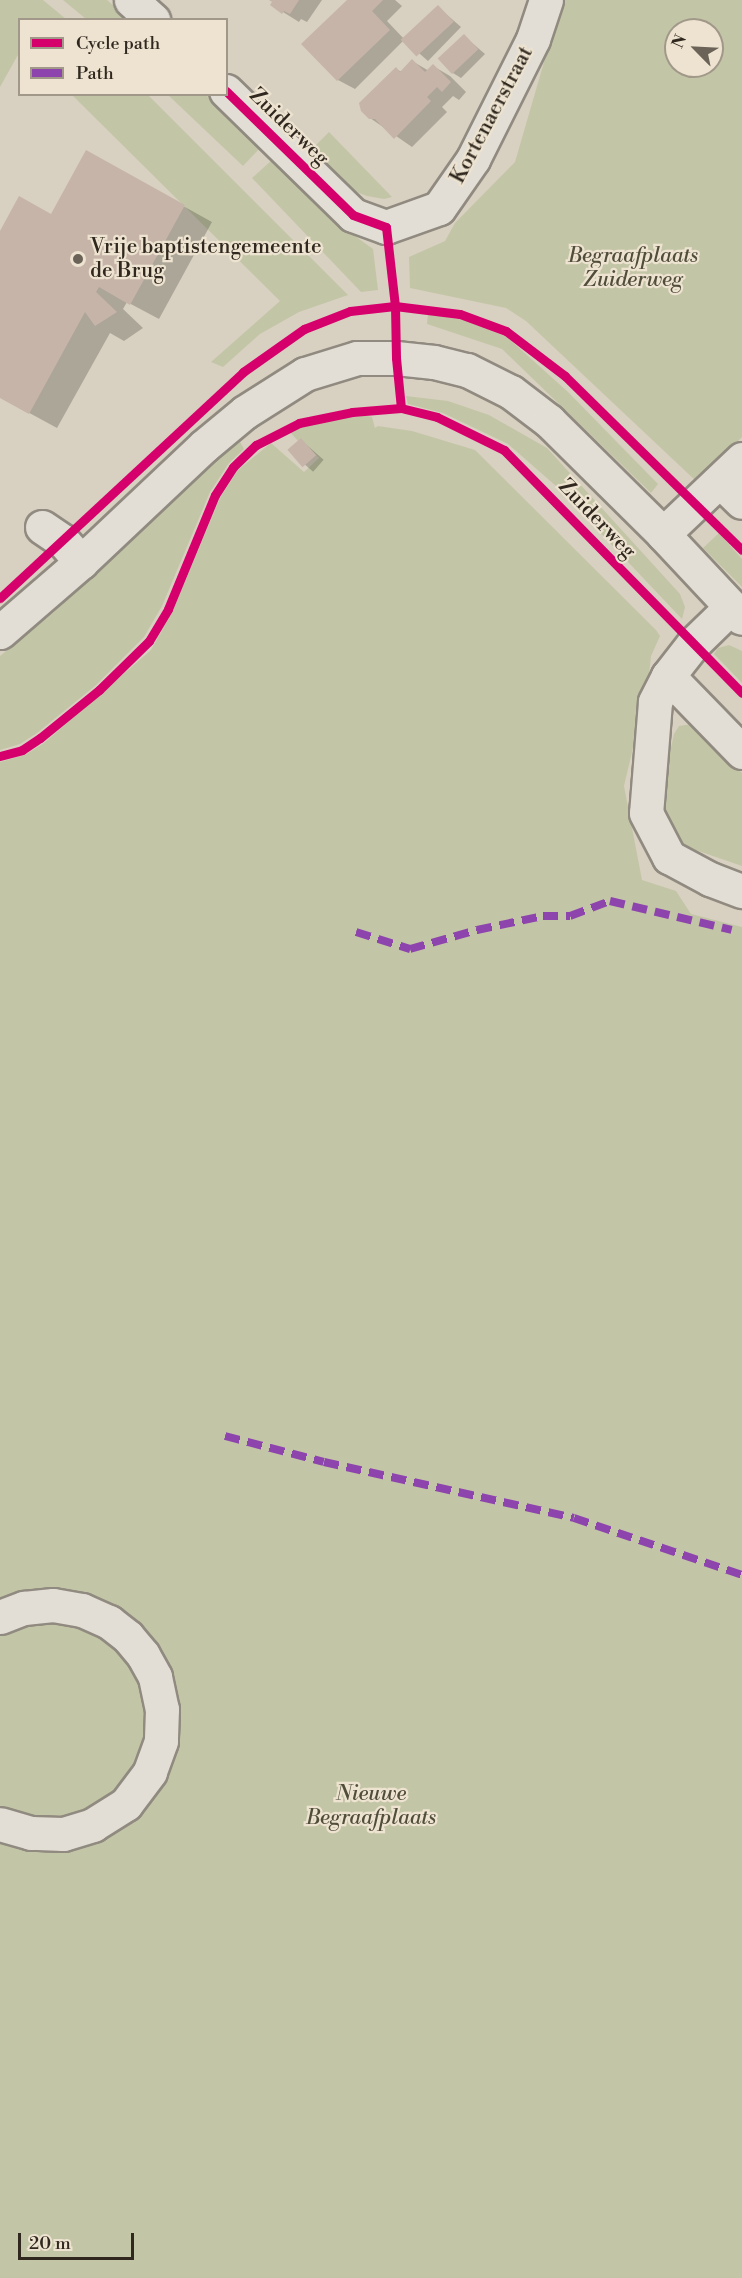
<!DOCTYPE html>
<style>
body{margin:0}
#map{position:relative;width:742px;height:2278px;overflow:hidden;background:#d8d0c0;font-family:"Libre Bodoni",serif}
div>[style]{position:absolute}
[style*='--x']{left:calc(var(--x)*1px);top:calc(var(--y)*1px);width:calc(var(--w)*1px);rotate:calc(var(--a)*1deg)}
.green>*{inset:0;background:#c3c6a6}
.shadow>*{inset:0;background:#0003;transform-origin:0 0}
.building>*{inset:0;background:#c6b4a9;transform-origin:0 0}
.roads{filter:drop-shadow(2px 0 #908a80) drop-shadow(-2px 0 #908a80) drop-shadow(0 2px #908a80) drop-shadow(0 -2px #908a80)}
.minor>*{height:33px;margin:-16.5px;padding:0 16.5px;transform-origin:16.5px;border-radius:16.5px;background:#e2ded5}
.quiet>*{height:8px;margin-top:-4px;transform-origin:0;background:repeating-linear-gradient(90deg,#8e44ad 0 15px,transparent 0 23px)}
.cycleway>*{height:9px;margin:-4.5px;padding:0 4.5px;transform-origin:4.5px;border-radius:4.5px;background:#d6006c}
.dots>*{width:16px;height:16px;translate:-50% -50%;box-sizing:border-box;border:3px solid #ede3d0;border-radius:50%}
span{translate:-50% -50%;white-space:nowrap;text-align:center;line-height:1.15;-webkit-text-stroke:4.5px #ede3d0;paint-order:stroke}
.street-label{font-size:21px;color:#30281e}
.poi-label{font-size:21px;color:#30281e}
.left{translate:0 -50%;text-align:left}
.park-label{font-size:21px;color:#504d3a;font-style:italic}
.legend{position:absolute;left:18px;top:18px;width:210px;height:78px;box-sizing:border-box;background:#ede3d0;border:2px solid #a19889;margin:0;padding:8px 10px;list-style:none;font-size:18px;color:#30281e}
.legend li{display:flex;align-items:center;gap:12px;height:30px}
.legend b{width:30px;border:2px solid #a19889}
.north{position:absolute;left:664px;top:18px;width:60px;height:60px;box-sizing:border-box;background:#ede3d0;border:2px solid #a19889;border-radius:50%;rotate:294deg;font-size:16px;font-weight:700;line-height:24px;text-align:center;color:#30281e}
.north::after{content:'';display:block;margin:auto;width:21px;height:27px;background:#6b6357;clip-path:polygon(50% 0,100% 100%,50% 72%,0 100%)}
.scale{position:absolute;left:18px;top:2233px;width:116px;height:27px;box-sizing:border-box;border:3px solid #30281e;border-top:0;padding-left:8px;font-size:18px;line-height:21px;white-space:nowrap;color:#30281e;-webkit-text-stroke:4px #ede3d0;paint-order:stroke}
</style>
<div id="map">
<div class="green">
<i style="clip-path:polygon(0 0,43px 0,66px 19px,20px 20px,19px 53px,0 87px)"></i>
<i style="clip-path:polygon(63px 0,107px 0,129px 19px,86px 19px)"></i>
<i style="clip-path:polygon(evenodd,562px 0,742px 0,742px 437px,697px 482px,526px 321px,506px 308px,410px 288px,409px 257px,445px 241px,455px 223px,515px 162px,562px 0,676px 30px,712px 30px,712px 66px,676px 66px,676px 30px)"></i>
<i style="clip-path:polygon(72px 95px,148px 95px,348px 295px,299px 312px,260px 334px,223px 367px,211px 362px,280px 301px)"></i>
<i style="clip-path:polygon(168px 95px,206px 95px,260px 148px,243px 166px)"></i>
<i style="clip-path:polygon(329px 132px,392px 197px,384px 199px,367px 196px,346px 188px,310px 151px)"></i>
<i style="clip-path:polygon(272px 160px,327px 216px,373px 249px,378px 290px,361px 292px,252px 178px)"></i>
<i style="clip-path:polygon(428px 314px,464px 320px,507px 337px,568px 392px,658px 484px,651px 493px,502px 349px,427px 324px)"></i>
<i style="clip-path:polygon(406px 396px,448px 401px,489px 415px,547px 448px,680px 594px,685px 607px,682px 619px,556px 486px,508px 444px,443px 413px,408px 404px)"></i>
<i style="clip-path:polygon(356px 414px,372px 417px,375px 428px,378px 426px,412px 431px,475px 450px,656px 630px,660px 636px,651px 656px,648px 684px,624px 786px,642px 880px,676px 891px,691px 914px,742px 927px,742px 2278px,0 2278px,0 762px,25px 755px,44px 743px,151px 650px,173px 611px,220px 498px,238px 470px,271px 443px,304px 472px,319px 458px,301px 439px,298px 441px,289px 431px,298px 427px)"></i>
<i style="clip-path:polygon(239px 440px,244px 449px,229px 463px,210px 492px,162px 606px,144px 637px,95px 686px,37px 733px,20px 744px,0 750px,0 656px,53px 613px,186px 486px)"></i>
<i style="clip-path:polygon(719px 533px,742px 559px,742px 587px,703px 548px)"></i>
<i style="clip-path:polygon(729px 645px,742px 651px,742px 683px,714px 654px,718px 648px)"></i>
<i style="clip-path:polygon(692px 724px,742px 773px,742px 866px,681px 845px,660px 808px,661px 793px,674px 734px,679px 726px)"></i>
</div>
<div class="shadow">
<i style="clip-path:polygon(271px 0,322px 0,307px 22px,301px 19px,299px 22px,283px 12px)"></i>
<i style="clip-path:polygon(349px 0,395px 0,402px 6px,387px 21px,405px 40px,438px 7px,461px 27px,428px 61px,404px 40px,355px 89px,338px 80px,303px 45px)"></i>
<i style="clip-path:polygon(464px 36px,485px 54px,461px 78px,453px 73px)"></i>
<i style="clip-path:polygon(412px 61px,429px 71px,433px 66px,450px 76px,466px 92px,459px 100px,453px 96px,442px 107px,447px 112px,412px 147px,370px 118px,396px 69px,402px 72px)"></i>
<i style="clip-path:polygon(86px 152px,212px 222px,159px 319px,127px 302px,123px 309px,143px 328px,124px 341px,110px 333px,57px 428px,0 397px,0 234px,51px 216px)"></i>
<i style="left:301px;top:440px;width:30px;height:16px;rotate:41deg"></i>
</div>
<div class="building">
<i style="clip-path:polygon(269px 0,299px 0,290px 14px,284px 11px,282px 14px,270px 5px,272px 2px)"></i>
<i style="clip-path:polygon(347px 0,383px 0,372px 11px,390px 30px,337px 81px,301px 44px)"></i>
<i style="left:438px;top:5px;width:23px;height:51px;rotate:47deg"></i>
<i style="left:464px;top:34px;width:21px;height:36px;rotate:47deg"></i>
<i style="clip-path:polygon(412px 59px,425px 72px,433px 64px,451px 82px,442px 92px,437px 87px,427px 97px,431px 101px,394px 139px,375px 119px,369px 119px,361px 111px,359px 103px,396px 67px,400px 72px)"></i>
<i style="clip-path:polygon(86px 150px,185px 205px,130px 305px,99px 287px,96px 292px,117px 312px,95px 326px,85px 312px,29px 414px,0 398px,0 231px,19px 196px,51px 214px)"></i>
<i style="left:301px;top:438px;width:23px;height:18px;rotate:49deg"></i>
</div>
<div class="roads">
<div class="minor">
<i style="--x:131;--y:0;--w:30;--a:42"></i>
<i style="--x:226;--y:91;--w:177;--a:44.3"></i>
<i style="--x:353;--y:215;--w:35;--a:20"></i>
<i style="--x:386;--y:227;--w:56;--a:-19.7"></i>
<i style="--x:439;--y:208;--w:60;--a:-55.2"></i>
<i style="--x:473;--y:159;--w:134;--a:-63.4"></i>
<i style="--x:533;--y:39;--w:41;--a:-71.6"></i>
<i style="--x:720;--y:481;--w:30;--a:44"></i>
<i style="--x:42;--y:527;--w:25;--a:34"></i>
<i style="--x:63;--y:541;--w:28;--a:49"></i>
<i style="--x:663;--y:534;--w:109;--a:-43.5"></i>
<i style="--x:731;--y:607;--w:53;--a:135.8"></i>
<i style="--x:693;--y:644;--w:41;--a:128"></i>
<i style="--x:668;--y:676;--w:29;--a:117"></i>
<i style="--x:655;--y:702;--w:111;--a:94.6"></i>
<i style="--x:646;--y:813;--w:50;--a:62.4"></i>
<i style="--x:669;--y:857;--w:47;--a:28.2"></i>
<i style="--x:710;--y:879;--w:34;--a:21"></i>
<i style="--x:0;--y:632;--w:107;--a:-40.8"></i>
<i style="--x:81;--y:562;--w:169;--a:-43.3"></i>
<i style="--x:204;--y:446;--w:53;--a:-39.7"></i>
<i style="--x:245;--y:412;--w:71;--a:-32.3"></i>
<i style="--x:305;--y:374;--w:54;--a:-17.1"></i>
<i style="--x:357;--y:358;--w:39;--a:0"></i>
<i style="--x:396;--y:358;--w:38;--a:6"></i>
<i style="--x:434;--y:362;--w:34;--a:14"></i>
<i style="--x:467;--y:370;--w:49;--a:26.6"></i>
<i style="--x:511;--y:392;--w:48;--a:37.3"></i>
<i style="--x:549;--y:421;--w:161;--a:44.7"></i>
<i style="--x:663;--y:534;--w:115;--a:46.8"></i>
<i style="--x:668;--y:676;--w:106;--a:45.8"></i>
<i style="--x:0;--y:1617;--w:26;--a:-21"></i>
<i style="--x:24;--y:1608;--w:29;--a:-6"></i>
<i style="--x:53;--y:1605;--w:29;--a:10"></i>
<i style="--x:82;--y:1610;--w:30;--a:24"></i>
<i style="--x:109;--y:1622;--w:24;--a:38"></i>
<i style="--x:128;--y:1637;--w:23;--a:50"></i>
<i style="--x:143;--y:1655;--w:25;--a:61"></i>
<i style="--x:155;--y:1677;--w:33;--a:78"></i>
<i style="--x:162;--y:1709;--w:32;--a:92"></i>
<i style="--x:161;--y:1741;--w:33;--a:110"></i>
<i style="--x:150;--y:1772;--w:40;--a:127"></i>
<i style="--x:126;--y:1804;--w:39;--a:148"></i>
<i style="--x:93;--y:1825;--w:31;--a:163"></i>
<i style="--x:63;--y:1834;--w:32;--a:-178"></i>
<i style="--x:31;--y:1833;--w:32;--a:-164"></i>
</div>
</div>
<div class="quiet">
<i style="--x:356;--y:932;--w:57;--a:17.5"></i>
<i style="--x:410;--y:949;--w:70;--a:-15.8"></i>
<i style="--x:477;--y:930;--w:67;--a:-12"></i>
<i style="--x:543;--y:916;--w:27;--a:0"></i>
<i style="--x:570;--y:916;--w:43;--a:-20.6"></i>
<i style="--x:610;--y:901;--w:125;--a:13.4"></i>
<i style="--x:225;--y:1436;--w:102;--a:14.7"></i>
<i style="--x:324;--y:1462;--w:256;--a:12.6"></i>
<i style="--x:574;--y:1518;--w:177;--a:18.7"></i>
</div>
<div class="cycleway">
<i style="--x:226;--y:91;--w:177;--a:44.3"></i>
<i style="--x:353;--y:215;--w:35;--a:20"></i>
<i style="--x:386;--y:227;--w:80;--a:83.5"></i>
<i style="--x:395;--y:306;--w:52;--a:88.9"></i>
<i style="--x:396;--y:358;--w:50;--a:84.3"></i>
<i style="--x:0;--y:598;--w:332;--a:-42.9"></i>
<i style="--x:243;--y:372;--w:75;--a:-35.2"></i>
<i style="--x:304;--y:329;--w:49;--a:-21.4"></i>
<i style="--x:350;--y:311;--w:45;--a:-6.3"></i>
<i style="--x:395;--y:306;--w:65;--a:7"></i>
<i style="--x:460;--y:314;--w:49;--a:20.3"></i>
<i style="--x:506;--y:331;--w:74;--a:37.3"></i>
<i style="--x:565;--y:376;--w:248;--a:44.5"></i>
<i style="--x:0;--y:756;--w:23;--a:-15"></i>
<i style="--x:22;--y:750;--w:22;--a:-34"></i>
<i style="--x:40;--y:738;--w:76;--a:-39.1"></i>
<i style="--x:99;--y:690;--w:70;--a:-44.4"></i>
<i style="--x:149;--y:641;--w:37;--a:-59"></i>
<i style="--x:168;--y:609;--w:123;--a:-67.6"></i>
<i style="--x:215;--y:495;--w:33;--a:-57"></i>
<i style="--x:233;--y:467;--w:32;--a:-44"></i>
<i style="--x:256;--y:445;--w:48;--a:-27.1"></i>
<i style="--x:299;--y:423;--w:54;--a:-11.7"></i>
<i style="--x:352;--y:412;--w:49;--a:-4.7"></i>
<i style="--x:401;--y:408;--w:37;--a:14"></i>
<i style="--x:437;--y:417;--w:75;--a:26.2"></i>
<i style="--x:504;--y:450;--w:340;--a:45.6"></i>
</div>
<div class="dots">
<i style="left:78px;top:259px;background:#6b6357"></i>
</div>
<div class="street-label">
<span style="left:492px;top:115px;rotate:-62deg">Kortenaerstraat</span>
<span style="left:289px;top:127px;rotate:44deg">Zuiderweg</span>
<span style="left:597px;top:519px;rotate:46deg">Zuiderweg</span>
</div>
<div class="poi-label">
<span class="left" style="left:90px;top:259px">Vrije baptistengemeente<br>de Brug</span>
</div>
<div class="park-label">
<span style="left:633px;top:268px">Begraafplaats<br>Zuiderweg</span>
<span style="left:371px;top:1806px">Nieuwe<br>Begraafplaats</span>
</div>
<ul class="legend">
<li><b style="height:8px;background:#d6006c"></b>Cycle path</li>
<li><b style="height:8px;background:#8e44ad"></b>Path</li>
</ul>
<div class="north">N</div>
<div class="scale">20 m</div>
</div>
